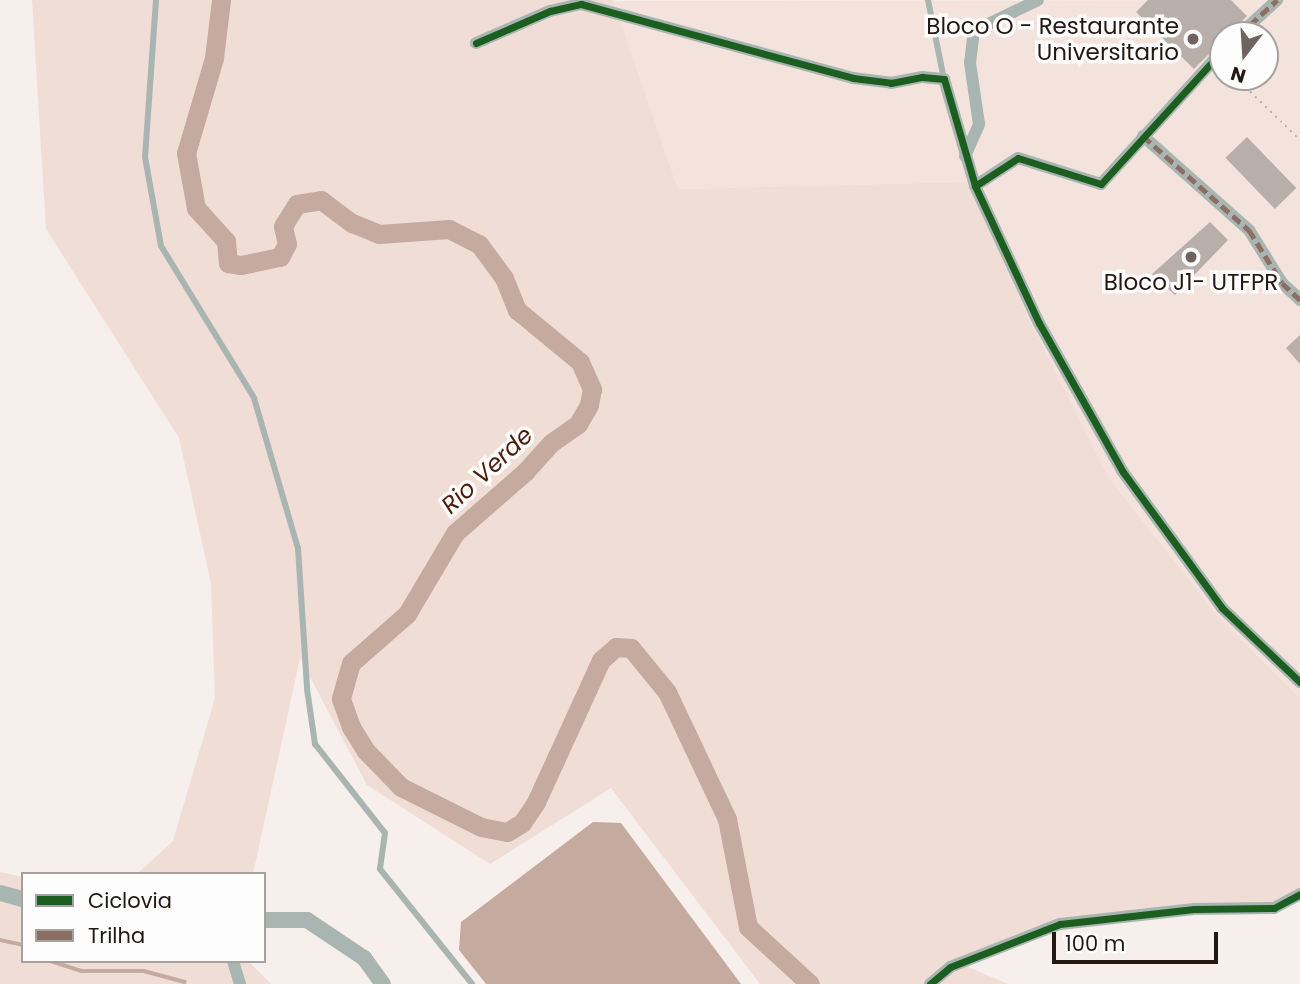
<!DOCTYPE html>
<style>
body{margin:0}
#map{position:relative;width:1300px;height:984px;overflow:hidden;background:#f6efeb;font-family:Poppins,sans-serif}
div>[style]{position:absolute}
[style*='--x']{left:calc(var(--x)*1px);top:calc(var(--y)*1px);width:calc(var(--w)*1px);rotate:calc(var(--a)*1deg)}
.built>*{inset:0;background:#f4e3dc}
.green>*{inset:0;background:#f0ddd5}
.water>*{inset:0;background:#c5aa9f}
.stream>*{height:3.5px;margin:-1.75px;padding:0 1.75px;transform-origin:1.75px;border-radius:1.75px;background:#c5aa9f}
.river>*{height:19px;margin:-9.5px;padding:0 9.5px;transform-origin:9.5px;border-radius:9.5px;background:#c5aa9f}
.building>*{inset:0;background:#b8afab;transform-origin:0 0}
.path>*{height:2px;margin-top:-1px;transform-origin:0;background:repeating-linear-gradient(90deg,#afb4b1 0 2px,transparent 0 7px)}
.service>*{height:6px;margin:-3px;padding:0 3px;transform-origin:3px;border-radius:3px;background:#a9b5b1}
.minor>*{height:12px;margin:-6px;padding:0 6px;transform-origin:6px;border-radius:6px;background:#a9b5b1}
.tertiary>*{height:16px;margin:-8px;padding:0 8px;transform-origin:8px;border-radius:8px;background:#a9b5b1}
.quiet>*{height:5px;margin-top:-2.5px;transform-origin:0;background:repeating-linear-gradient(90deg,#8d6e63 0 10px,transparent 0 15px)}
.cycleway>*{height:7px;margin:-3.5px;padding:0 3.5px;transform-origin:3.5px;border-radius:3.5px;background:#1b5e20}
.dots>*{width:19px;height:19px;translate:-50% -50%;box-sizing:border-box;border:4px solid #fdfdfd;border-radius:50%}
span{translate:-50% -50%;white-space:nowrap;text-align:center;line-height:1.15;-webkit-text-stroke:7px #fdfdfd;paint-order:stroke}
.poi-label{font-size:23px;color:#241813}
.right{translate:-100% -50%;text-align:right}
.water-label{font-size:24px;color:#4c1c07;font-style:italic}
.legend{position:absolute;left:21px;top:872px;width:245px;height:91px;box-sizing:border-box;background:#fdfdfd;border:2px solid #a6a19f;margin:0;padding:9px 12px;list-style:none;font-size:21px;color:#241813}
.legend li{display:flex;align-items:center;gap:14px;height:35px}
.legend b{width:35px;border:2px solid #a6a19f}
.north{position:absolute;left:1209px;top:21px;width:70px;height:70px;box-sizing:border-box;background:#fdfdfd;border:2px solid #a6a19f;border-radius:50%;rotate:197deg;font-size:19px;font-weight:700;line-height:28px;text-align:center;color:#241813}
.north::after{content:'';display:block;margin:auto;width:24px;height:32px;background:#6e635f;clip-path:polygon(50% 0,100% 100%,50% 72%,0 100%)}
.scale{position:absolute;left:1052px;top:932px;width:166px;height:32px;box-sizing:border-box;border:4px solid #241813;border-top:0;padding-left:9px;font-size:21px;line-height:24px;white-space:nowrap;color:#241813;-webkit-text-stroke:5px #fdfdfd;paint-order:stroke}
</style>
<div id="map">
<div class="built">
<i style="clip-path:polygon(evenodd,1300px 0,1300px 698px,1218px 617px,1110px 479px,1031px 323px,967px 182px,678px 189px,613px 1px,1300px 0,1223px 35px,1265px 35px,1265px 77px,1223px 77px,1223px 35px)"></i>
</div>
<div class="green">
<i style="clip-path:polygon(32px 0,613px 0,678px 189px,967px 182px,1031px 323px,1110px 479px,1218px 617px,1300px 698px,1300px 891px,1284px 903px,1052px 927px,961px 964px,1008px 984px,760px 984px,611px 788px,490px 864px,367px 785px,300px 658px,253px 874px,137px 874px,173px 841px,215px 698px,211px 583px,179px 438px,46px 229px)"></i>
<i style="clip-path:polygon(0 872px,23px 877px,23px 961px,248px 961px,271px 984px,0 984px)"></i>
</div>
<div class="water">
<i style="clip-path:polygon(593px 822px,621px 823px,741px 984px,486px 984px,459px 950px,461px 922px)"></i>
</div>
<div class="stream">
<i style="--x:0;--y:940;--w:24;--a:12"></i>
<i style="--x:51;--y:961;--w:32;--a:18"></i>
<i style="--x:81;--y:971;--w:63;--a:0"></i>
<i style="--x:144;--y:971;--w:42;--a:15"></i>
</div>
<div class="river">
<i style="--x:221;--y:0;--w:58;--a:96.9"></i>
<i style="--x:214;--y:58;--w:99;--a:106.4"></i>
<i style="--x:186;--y:153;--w:56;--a:79.7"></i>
<i style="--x:196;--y:208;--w:45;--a:47.7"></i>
<i style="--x:226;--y:241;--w:22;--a:85"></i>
<i style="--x:228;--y:263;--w:13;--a:9"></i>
<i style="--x:241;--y:265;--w:40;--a:-12"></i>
<i style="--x:280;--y:257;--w:15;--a:-62"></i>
<i style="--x:287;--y:244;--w:18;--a:-103"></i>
<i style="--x:283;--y:226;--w:26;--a:-58"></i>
<i style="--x:297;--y:204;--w:24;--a:-9"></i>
<i style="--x:321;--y:200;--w:39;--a:37"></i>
<i style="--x:352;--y:223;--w:29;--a:22"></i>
<i style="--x:379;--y:234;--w:70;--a:-4.1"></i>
<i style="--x:449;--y:229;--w:34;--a:27"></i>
<i style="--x:479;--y:244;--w:42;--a:53.7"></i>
<i style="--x:504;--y:278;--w:35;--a:68"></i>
<i style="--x:517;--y:310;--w:82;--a:39.5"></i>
<i style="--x:580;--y:362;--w:30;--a:66"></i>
<i style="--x:592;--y:389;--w:16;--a:101"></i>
<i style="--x:589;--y:405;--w:22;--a:120"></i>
<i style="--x:578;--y:424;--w:33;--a:145"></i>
<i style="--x:551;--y:443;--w:38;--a:132"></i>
<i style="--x:526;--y:471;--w:94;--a:138.9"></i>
<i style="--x:455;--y:533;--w:94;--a:120.7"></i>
<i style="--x:407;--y:614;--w:74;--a:138.8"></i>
<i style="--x:351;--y:663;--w:37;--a:106"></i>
<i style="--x:341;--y:699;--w:30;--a:70"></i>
<i style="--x:351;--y:727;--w:28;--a:58"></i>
<i style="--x:366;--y:751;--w:50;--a:45.8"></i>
<i style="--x:401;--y:787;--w:89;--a:26.6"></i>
<i style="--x:481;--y:827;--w:26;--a:11"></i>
<i style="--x:507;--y:832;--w:17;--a:-31"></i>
<i style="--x:522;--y:823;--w:25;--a:-56"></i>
<i style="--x:536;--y:802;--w:156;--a:-65.4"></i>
<i style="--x:601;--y:660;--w:20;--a:-41"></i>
<i style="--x:616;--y:647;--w:15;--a:4"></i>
<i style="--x:631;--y:648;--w:57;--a:50.7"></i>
<i style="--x:667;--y:692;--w:140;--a:64.7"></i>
<i style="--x:727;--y:819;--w:110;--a:79"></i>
<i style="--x:748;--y:927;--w:84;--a:42.6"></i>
</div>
<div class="building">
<i style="clip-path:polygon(1148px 0,1231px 0,1247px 16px,1194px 69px,1136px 12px)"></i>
<i style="left:1247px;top:137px;width:71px;height:30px;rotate:46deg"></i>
<i style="clip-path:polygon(1210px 222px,1228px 240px,1175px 295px,1152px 274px)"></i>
<i style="clip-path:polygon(1300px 335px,1300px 364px,1286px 348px)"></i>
</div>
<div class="path">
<i style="--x:1235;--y:77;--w:91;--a:44.1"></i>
</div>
<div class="service">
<i style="--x:156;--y:0;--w:157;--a:94"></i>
<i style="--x:145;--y:157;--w:90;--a:79.8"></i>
<i style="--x:161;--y:246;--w:178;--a:58.5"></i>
<i style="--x:254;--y:398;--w:156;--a:73.7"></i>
<i style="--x:298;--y:548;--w:141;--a:86.3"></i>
<i style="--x:307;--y:689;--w:56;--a:81.7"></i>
<i style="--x:315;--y:744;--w:113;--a:51.8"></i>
<i style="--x:385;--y:833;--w:36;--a:98"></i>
<i style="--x:380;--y:869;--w:147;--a:51.3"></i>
<i style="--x:928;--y:0;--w:81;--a:78.6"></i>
</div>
<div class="minor">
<i style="--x:1239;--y:35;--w:52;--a:-42.6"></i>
<i style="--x:476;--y:43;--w:81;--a:-23.4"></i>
<i style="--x:550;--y:11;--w:32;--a:-13"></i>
<i style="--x:581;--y:4;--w:282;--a:15.2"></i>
<i style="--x:853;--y:78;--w:38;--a:7"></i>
<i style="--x:891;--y:83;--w:32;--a:-11"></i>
<i style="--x:922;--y:77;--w:22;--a:5"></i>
<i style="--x:944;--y:79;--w:111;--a:73.8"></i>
<i style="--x:975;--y:186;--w:151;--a:65"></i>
<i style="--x:1039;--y:323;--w:171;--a:60.6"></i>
<i style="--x:1123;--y:472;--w:168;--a:53.9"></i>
<i style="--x:1222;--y:608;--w:108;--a:43.5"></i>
<i style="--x:1143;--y:136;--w:142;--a:41.6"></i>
<i style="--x:1249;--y:230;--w:62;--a:58.1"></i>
<i style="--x:1282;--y:283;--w:25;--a:43"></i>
<i style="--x:965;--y:156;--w:35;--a:-66"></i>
<i style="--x:979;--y:124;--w:62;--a:-98.4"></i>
<i style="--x:970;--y:63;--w:32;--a:-83"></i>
<i style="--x:974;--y:31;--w:71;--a:-25.8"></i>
<i style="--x:975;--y:186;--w:51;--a:-33.1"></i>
<i style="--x:1018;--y:158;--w:87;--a:17.4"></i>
<i style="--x:1101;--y:184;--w:181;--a:-47.7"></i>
<i style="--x:233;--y:961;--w:24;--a:73"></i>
<i style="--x:930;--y:984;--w:26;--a:-40"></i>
<i style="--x:950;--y:967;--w:118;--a:-21.4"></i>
<i style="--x:1060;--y:924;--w:135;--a:-6.4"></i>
<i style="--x:1194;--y:909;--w:80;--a:-0.7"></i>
<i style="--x:1274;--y:908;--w:30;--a:-28"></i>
</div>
<div class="tertiary">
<i style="--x:0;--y:893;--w:24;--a:15"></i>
<i style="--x:264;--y:920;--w:43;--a:0"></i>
<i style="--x:307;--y:920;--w:69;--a:33.7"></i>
<i style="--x:364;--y:958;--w:32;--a:54"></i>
</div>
<div class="quiet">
<i style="--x:1239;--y:35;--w:52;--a:-42.6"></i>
<i style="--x:1143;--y:136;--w:142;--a:41.6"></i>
<i style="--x:1249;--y:230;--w:62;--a:58.1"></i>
<i style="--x:1282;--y:283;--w:25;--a:43"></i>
</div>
<div class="cycleway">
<i style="--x:476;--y:43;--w:81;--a:-23.4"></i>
<i style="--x:550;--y:11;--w:32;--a:-13"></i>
<i style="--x:581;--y:4;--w:282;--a:15.2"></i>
<i style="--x:853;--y:78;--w:38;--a:7"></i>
<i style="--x:891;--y:83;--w:32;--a:-11"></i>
<i style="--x:922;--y:77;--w:22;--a:5"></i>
<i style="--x:944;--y:79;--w:111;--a:73.8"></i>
<i style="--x:975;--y:186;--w:151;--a:65"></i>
<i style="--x:1039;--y:323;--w:171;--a:60.6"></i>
<i style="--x:1123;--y:472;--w:168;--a:53.9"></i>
<i style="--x:1222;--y:608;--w:108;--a:43.5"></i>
<i style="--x:975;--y:186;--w:51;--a:-33.1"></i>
<i style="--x:1018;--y:158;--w:87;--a:17.4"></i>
<i style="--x:1101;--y:184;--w:181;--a:-47.7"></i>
<i style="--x:930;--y:984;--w:26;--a:-40"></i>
<i style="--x:950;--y:967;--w:118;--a:-21.4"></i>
<i style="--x:1060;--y:924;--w:135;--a:-6.4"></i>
<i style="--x:1194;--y:909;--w:80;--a:-0.7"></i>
<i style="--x:1274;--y:908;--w:30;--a:-28"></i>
</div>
<div class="dots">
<i style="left:1193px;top:39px;background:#6e635f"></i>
<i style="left:1191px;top:257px;background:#6e635f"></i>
</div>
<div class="poi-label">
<span class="right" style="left:1179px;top:39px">Bloco O - Restaurante<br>Universitario</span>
<span style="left:1191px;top:282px">Bloco J1- UTFPR</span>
</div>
<div class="water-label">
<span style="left:487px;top:470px;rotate:-43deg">Rio Verde</span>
</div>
<ul class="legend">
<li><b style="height:9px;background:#1b5e20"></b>Ciclovia</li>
<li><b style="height:9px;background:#8d6e63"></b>Trilha</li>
</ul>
<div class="north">N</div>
<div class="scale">100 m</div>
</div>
